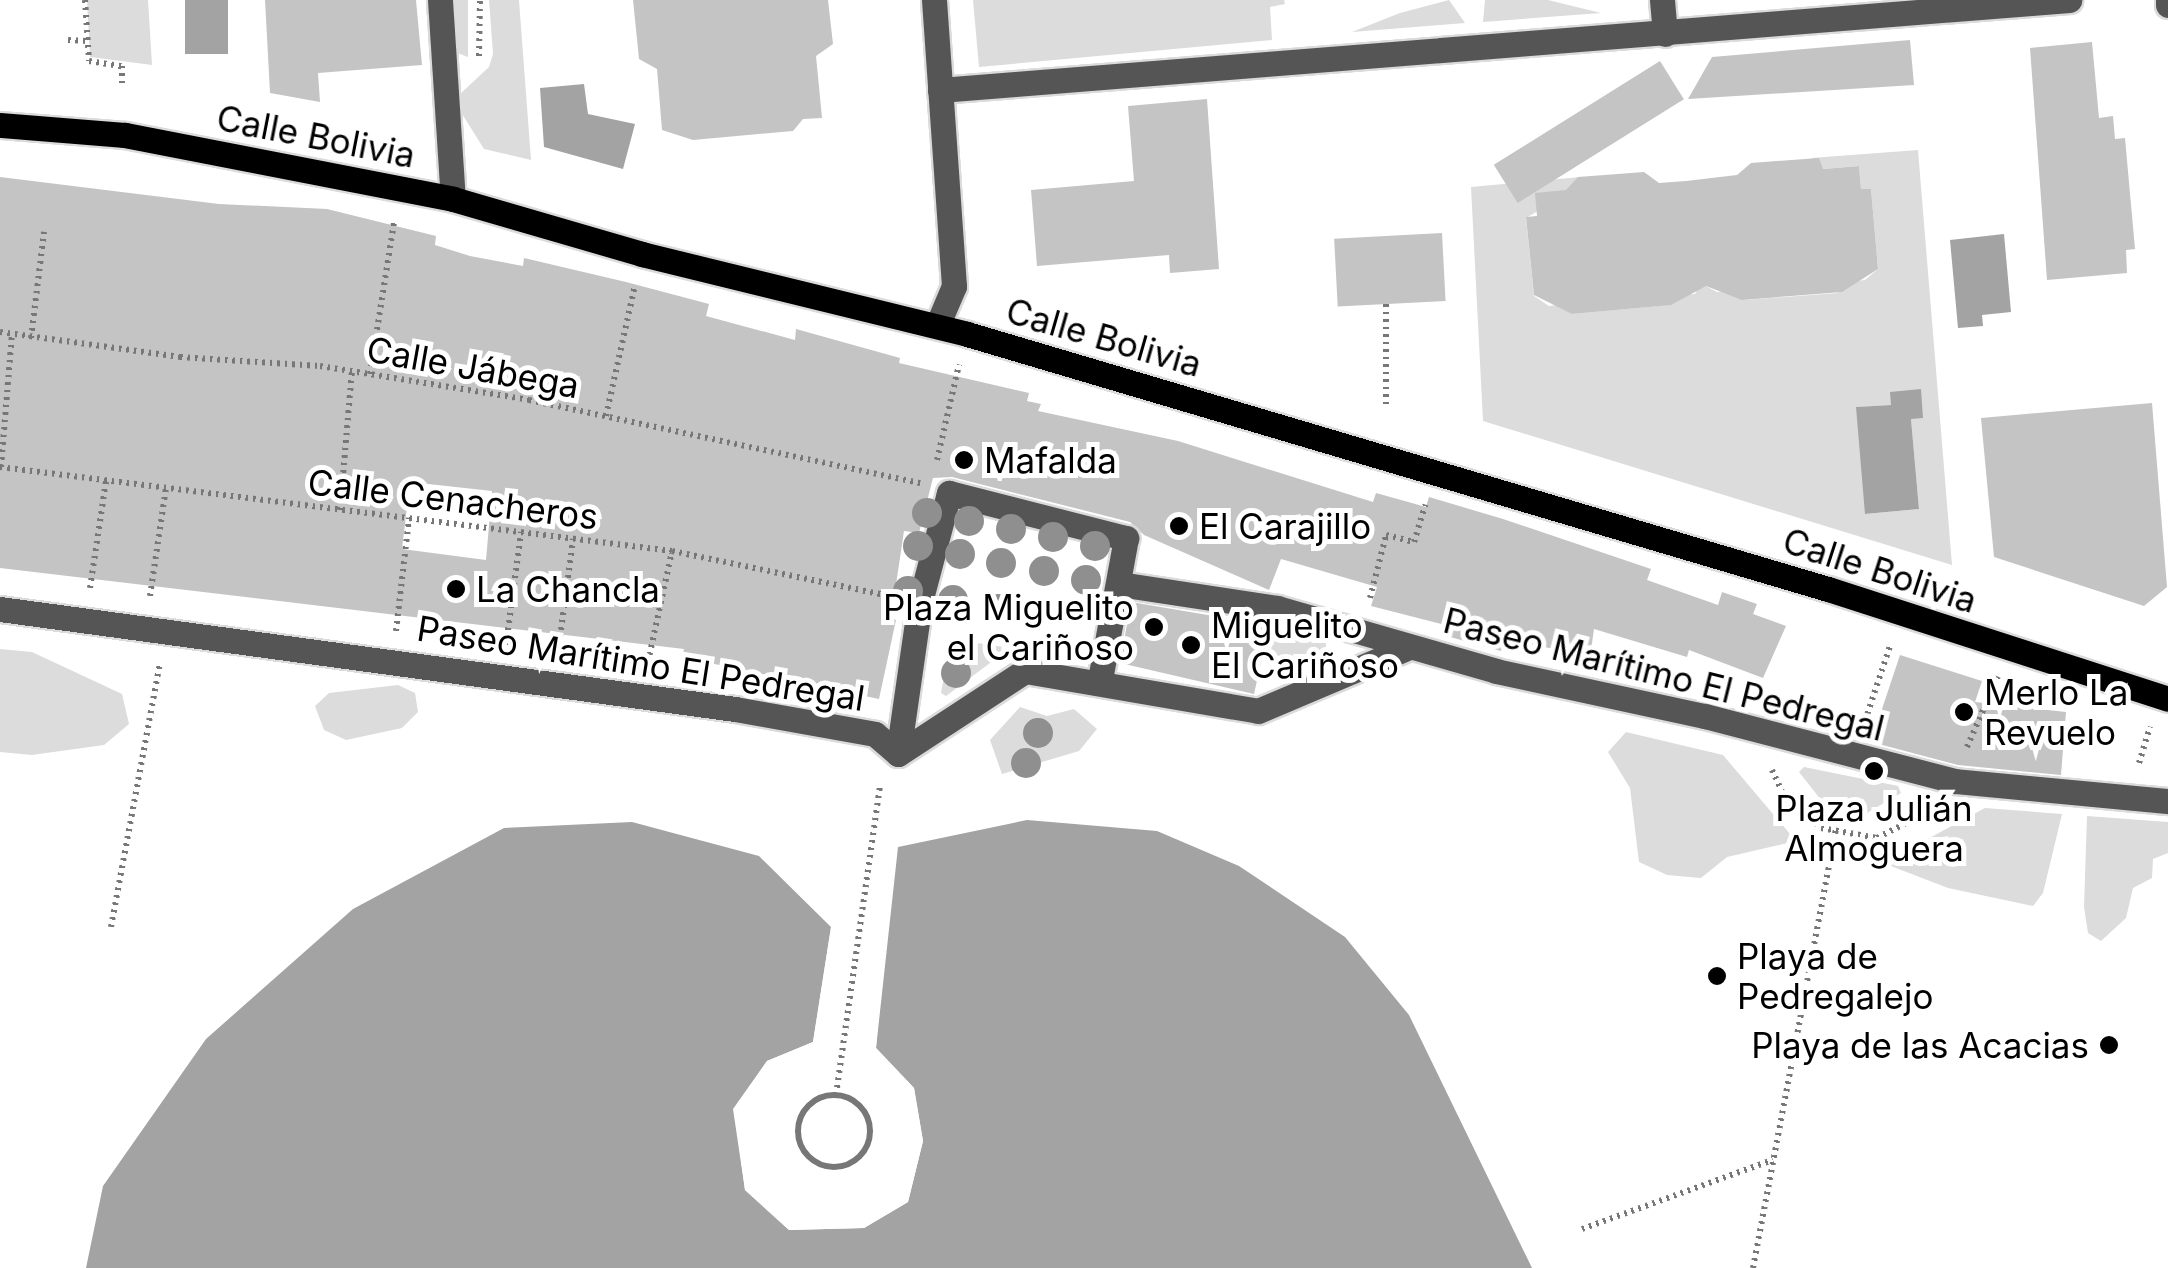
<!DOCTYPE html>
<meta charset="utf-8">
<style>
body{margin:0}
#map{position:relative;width:2168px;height:1268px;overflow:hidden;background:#fff;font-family:Inter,sans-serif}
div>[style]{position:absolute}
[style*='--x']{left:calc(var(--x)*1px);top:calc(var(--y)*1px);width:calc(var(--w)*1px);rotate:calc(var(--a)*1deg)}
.green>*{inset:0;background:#dcdcdc}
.water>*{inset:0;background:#a3a3a3;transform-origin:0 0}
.pier>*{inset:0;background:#fff}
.building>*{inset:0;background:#c4c4c4;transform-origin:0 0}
.path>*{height:6px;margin-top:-3px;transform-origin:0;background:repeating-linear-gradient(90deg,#777 0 2.5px,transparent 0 7.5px)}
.path>.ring{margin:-3px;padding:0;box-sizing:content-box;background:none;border:6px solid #777;border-radius:50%}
.roads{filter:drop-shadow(2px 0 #dbdbdb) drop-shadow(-2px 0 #dbdbdb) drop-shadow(0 2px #dbdbdb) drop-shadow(0 -2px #dbdbdb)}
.minor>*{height:25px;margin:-12.5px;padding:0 12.5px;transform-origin:12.5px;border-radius:12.5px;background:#555}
.major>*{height:25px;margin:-12.5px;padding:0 12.5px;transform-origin:12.5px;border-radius:12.5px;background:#000}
.trees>*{width:30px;height:30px;margin:-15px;border-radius:50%;background:#8f8f8f}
.dots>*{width:28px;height:28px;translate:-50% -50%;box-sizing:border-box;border:5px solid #fff;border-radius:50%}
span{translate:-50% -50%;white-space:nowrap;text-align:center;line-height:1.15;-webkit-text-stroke:10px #fff;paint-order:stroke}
.street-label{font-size:35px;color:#000}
.poi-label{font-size:35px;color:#000}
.left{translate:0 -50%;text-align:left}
.right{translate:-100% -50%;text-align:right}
</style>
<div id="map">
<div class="green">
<i style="clip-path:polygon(87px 0,148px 0,152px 65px,90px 57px)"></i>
<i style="clip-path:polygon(452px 0,468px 0,468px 57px,455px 52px)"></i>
<i style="clip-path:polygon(489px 0,519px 0,531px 160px,484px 149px,459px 109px,460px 94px,489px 67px,493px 54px)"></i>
<i style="clip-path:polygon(973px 0,1284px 0,1285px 4px,1270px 7px,1272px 40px,979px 67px)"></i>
<i style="clip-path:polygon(1449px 0,1465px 23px,1352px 32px,1400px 13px)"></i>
<i style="clip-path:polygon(1485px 0,1548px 0,1601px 13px,1483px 22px)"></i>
<i style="clip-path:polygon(evenodd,1918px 150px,1952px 565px,1483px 421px,1471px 187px,1580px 177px,1573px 190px,1526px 218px,1534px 296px,1549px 306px,1567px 304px,1572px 314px,1669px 305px,1676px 295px,1695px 294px,1700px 283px,1717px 292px,1736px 290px,1745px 300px,1838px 293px,1846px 282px,1865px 280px,1878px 269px,1871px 189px,1861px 189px,1859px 166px,1822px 169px,1811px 158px,1918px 150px,1891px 405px,1911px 419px,1919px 509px,1866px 514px,1857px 407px,1891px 405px)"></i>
<i style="clip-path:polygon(1283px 626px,1326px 640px,1326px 650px,1272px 673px,1267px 668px,1275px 630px)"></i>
<i style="clip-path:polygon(951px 639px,1010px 648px,946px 696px,941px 693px)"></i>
<i style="clip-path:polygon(0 649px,32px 652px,122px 694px,129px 724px,104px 745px,32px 755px,0 752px)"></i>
<i style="clip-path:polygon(398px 685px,415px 693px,418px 712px,402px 728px,346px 740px,324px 730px,315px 706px,329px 693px)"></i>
<i style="clip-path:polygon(1020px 707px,1047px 716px,1074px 709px,1097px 729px,1079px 751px,1002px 774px,990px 740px)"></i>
<i style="clip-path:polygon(1626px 732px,1723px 755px,1796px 841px,1727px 857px,1701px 878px,1667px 875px,1639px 862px,1630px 788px,1608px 752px)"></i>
<i style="clip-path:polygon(1804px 767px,1898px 786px,1901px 793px,1867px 813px,1825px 805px,1799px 772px)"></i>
<i style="clip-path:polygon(1985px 808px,2062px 814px,2043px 893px,2033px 906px,1948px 888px,1883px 863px)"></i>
<i style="clip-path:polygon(2087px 816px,2168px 822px,2168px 853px,2153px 859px,2152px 878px,2133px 888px,2126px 918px,2101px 941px,2088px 933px,2084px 907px)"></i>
</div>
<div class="water">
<i style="left:185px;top:0;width:43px;height:54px"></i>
<i style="clip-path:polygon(584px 84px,588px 114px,635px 124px,623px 169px,544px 147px,540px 88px)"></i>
<i style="clip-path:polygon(2004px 234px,2011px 312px,1982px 315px,1983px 326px,1958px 328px,1950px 240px)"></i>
<i style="clip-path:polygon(1921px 389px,1923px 418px,1911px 419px,1919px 509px,1865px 514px,1856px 407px,1891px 405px,1890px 392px)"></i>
<i style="clip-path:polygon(1027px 820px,1157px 831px,1239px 866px,1345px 937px,1409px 1015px,1532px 1268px,86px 1268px,103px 1186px,206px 1039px,353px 909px,504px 828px,632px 822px,759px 856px,831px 927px,813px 1042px,767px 1061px,734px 1109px,745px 1190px,789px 1230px,864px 1228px,908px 1202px,923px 1141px,914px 1088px,876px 1048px,898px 847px)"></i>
</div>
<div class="pier">
<i style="clip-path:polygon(893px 847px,876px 1048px,914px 1088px,923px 1141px,908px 1202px,864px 1228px,789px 1230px,745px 1190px,733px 1109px,767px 1061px,813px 1042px,832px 921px,817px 1044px,770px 1065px,739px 1110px,750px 1187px,791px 1225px,863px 1223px,904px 1198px,917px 1141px,909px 1091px,871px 1048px)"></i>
</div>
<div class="building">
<i style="clip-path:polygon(265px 0,416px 0,422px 65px,318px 73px,320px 102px,270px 93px)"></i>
<i style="clip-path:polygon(633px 0,828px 0,833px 44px,816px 56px,822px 118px,803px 119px,793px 131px,693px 140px,662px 130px,657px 69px,639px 59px)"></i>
<i style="clip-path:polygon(1910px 40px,1914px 85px,1688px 99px,1712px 57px)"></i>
<i style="clip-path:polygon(2092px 42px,2099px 118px,2113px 116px,2115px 139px,2125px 138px,2135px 249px,2126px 250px,2127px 273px,2047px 280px,2030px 48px)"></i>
<i style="left:1660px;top:61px;width:45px;height:196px;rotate:58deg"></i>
<i style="clip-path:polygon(1207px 99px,1219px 269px,1170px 273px,1169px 255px,1037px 266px,1031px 190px,1134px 181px,1128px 106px)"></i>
<i style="clip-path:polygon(1819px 158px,1823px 169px,1859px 166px,1861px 189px,1871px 189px,1878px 269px,1842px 292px,1742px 300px,1706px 286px,1671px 305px,1572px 314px,1534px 295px,1526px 217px,1537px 216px,1535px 193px,1566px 190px,1578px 177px,1644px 172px,1659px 183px,1686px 181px,1737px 175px,1751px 163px)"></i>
<i style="clip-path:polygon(evenodd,0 177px,219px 204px,327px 209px,436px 236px,435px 245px,470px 256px,523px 266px,524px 258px,626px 282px,709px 304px,706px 316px,795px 340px,796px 329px,900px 358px,899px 363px,1029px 393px,1027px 401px,1041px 404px,1038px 411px,1178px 441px,1373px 502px,1376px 493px,1426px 507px,1429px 497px,1503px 519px,1651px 569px,1647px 580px,1718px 605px,1722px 592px,1757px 604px,1753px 614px,1786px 626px,1763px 678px,1689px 650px,1687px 657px,1594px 629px,1590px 657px,1504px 638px,1501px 651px,1450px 637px,1453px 627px,1371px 606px,1377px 587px,1281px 559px,1269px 590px,1144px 535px,1130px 522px,952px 477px,933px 478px,919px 533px,904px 531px,891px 618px,896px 620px,879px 699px,682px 657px,684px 649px,0 568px,0 177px,410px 482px,492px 491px,486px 560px,402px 549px,410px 482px)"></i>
<i style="left:1442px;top:233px;width:68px;height:108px;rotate:87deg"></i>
<i style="clip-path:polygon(2152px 403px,2167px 587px,2144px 606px,1994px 557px,1981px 418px)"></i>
<i style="clip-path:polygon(1131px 602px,1261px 624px,1268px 631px,1254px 694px,1120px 663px)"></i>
<i style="clip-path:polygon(1900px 655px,1982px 681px,1975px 702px,2066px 712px,2061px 775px,1958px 765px,1871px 742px)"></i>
</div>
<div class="path">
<i style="--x:85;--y:0;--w:61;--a:86.2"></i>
<i style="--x:89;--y:61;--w:33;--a:9"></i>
<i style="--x:122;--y:66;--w:17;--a:90"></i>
<i style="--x:68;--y:40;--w:20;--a:3"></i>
<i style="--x:479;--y:56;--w:56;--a:-89"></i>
<i style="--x:0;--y:332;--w:182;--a:7.9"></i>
<i style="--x:180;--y:357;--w:140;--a:3.7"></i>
<i style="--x:320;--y:366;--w:212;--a:9.2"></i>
<i style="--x:529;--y:400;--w:400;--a:12"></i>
<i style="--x:31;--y:338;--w:107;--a:-83"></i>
<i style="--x:370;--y:374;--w:154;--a:-81"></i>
<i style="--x:1386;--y:404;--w:101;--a:-90"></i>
<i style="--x:606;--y:416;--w:134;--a:-77.5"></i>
<i style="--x:937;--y:460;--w:98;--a:-77"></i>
<i style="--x:0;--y:467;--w:677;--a:7.13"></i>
<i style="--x:672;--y:551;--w:222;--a:11.7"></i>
<i style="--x:1;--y:467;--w:133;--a:-85.3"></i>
<i style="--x:340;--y:510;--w:140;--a:-85.1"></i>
<i style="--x:90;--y:588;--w:108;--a:-81.5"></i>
<i style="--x:150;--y:596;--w:109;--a:-81.6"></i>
<i style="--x:1370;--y:598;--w:65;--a:-75.7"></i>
<i style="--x:1386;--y:535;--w:29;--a:14"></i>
<i style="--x:1414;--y:542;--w:39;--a:-73"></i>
<i style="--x:396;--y:631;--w:114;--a:-83.4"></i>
<i style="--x:506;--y:645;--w:114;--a:-82.4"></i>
<i style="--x:558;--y:652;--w:114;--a:-82.4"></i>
<i style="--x:648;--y:662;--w:114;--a:-77.8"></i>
<i style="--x:1865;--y:721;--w:82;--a:-71.6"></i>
<i style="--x:1967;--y:747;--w:77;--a:-66.4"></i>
<i style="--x:2139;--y:763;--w:38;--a:-73"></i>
<i style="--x:1772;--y:770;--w:33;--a:65"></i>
<i style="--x:1786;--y:800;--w:45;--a:38.7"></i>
<i style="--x:1821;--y:828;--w:57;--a:10.1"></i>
<i style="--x:1877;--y:838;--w:59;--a:-27.4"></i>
<i style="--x:111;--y:927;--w:269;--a:-79.5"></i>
<i style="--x:836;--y:1095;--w:314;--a:-81.9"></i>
<i class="ring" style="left:798px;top:1095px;width:66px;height:66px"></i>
<i style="--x:1582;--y:1229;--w:203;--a:-19.9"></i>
<i style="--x:1753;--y:1268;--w:446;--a:-79.3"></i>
</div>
<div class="roads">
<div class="minor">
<i style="--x:440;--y:0;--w:199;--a:86.3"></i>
<i style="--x:934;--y:0;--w:287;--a:86"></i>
<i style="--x:954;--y:286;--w:43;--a:113"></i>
<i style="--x:1662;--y:0;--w:34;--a:85"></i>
<i style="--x:2168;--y:0;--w:5;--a:90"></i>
<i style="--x:940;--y:90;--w:1133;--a:-4.56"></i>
<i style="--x:1119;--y:584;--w:160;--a:8.6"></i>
<i style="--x:1277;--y:608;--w:228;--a:16"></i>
<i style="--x:1496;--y:671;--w:214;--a:12.2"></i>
<i style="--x:1705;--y:716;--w:258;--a:14.6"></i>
<i style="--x:1955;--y:781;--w:214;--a:5.4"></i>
<i style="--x:0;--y:609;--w:742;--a:7.75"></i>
<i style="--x:735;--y:709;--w:142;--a:10.1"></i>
<i style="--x:875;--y:734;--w:30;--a:41"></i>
<i style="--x:898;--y:754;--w:152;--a:-33.2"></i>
<i style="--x:1025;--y:671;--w:236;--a:9.7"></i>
<i style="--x:1258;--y:711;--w:162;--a:-22.9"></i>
<i style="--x:898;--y:754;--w:154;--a:-81.8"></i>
<i style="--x:920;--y:602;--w:113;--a:-75.1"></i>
<i style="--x:949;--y:493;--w:183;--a:14.3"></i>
<i style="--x:1126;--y:538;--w:144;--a:100.4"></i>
</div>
<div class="major">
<i style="--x:0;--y:125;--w:125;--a:4.6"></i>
<i style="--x:125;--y:135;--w:334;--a:11"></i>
<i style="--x:453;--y:199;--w:197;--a:16.2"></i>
<i style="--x:642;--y:254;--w:335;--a:13.8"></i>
<i style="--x:967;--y:334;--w:898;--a:16.5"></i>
<i style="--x:1828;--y:589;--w:357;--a:17.9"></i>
</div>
</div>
<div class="trees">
<i style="left:927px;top:513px"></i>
<i style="left:969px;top:521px"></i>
<i style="left:1011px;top:529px"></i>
<i style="left:1053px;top:537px"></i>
<i style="left:918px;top:546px"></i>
<i style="left:1095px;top:546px"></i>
<i style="left:960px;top:554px"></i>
<i style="left:1001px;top:563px"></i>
<i style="left:1044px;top:571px"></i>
<i style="left:1086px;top:580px"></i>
<i style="left:908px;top:591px"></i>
<i style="left:953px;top:600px"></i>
<i style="left:998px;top:609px"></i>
<i style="left:956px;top:673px"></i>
<i style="left:1038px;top:733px"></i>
<i style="left:1026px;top:763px"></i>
</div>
<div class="dots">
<i style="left:964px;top:460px;background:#000"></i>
<i style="left:1179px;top:526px;background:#000"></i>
<i style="left:456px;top:589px;background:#000"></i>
<i style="left:1154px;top:627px;background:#000"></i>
<i style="left:1191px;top:645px;background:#000"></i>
<i style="left:1964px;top:712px;background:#000"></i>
<i style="left:1874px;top:771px;background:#000"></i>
<i style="left:1717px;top:976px;background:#000"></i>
<i style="left:2109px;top:1045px;background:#000"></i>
</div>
<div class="street-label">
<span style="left:316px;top:136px;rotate:11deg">Calle Bolivia</span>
<span style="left:1104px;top:337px;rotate:16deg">Calle Bolivia</span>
<span style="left:473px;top:367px;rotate:10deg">Calle Jábega</span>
<span style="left:453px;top:499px;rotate:7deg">Calle Cenacheros</span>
<span style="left:1880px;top:570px;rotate:18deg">Calle Bolivia</span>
<span style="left:641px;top:663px;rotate:9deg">Paseo Marítimo El Pedregal</span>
<span style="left:1664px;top:674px;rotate:14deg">Paseo Marítimo El Pedregal</span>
</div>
<div class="poi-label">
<span class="left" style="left:984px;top:460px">Mafalda</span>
<span class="left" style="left:1199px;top:526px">El Carajillo</span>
<span class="left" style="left:476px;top:589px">La Chancla</span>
<span class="right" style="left:1134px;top:627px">Plaza Miguelito<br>el Cariñoso</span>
<span class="left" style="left:1211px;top:645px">Miguelito<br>El Cariñoso</span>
<span class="left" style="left:1984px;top:712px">Merlo La<br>Revuelo</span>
<span style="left:1874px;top:828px">Plaza Julián<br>Almoguera</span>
<span class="left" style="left:1737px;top:976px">Playa de<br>Pedregalejo</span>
<span class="right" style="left:2089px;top:1045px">Playa de las Acacias</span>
</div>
</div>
